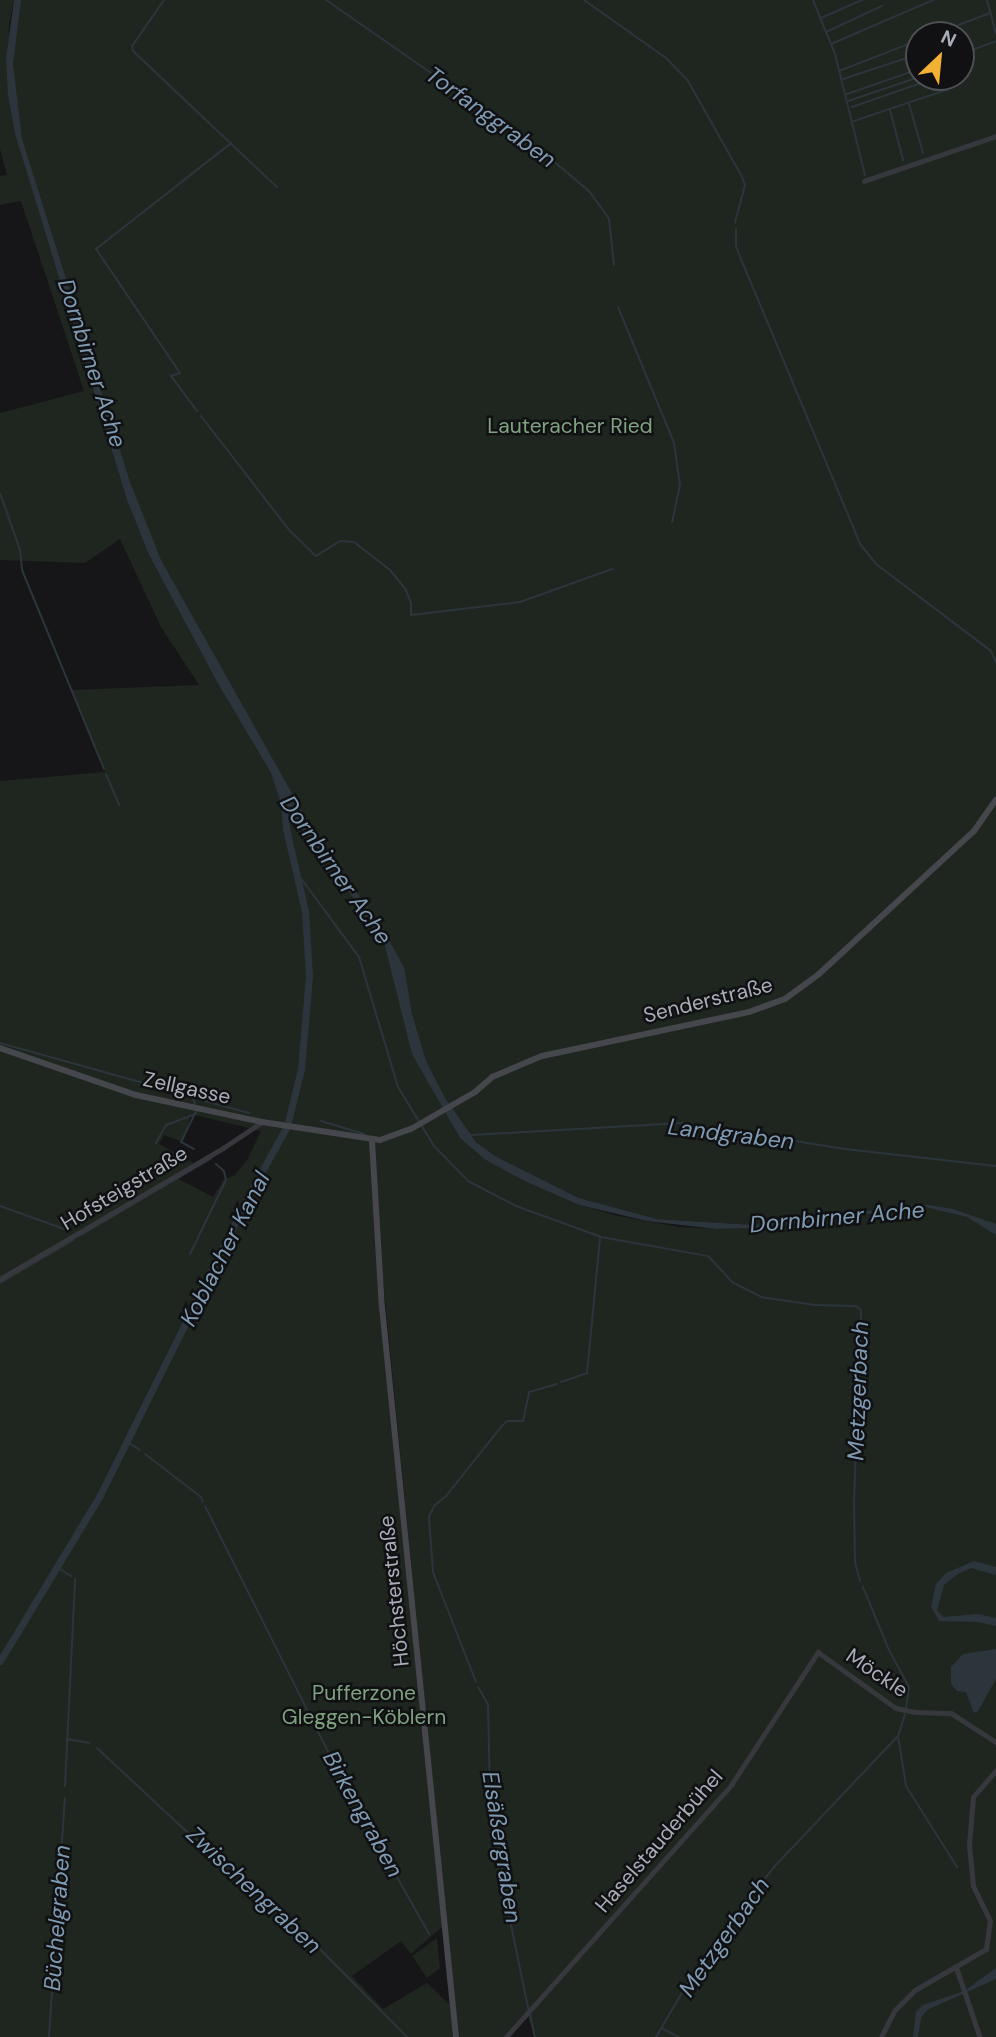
<!DOCTYPE html>
<meta charset="utf-8">
<style>
body{margin:0}
#map{position:relative;width:996px;height:2037px;overflow:hidden;background:#161618;font-family:"DM Sans",sans-serif}
div>[style]{position:absolute}
[style*='--x']{left:calc(var(--x)*1px);top:calc(var(--y)*1px);width:calc(var(--w)*1px);rotate:calc(var(--a)*1deg)}
.green>*{inset:0;background:#1e261f}
.water>*{inset:0;background:#2c353c}
.stream>*{height:2px;margin:-1px;padding:0 1px;transform-origin:1px;border-radius:1px;background:#2c353c}
.river>*{height:7px;margin:-3.5px;padding:0 3.5px;transform-origin:3.5px;border-radius:3.5px;background:#2c353c}
.street>*{height:4.5px;margin:-2.25px;padding:0 2.25px;transform-origin:2.25px;border-radius:2.25px;background:#37383d}
.secondary>*{height:6px;margin:-3px;padding:0 3px;transform-origin:3px;border-radius:3px;background:#45474d}
span{translate:-50% -50%;white-space:nowrap;text-align:center;line-height:1.15;-webkit-text-stroke:5px #111113;paint-order:stroke}
.park-label{font-size:21px;color:#7fa381}
.street-label{font-size:21px;color:#a8adb8}
.water-label{font-size:23px;color:#7f9bb3;font-style:italic}
.north{position:absolute;left:905px;top:21px;width:70px;height:70px;box-sizing:border-box;background:#111113;border:2px solid #4d4f55;border-radius:50%;rotate:26deg;font-size:19px;font-weight:700;line-height:28px;text-align:center;color:#a8adb8}
.north::after{content:'';display:block;margin:auto;width:24px;height:32px;background:#f2b134;clip-path:polygon(50% 0,100% 100%,50% 72%,0 100%)}
</style>
<div id="map">
<div class="green">
<i style="clip-path:polygon(evenodd,0 0,14px 0,9px 23px,8px 96px,15px 134px,127px 500px,148px 553px,217px 682px,271px 773px,284px 809px,289px 807px,152px 552px,21px 150px,9px 67px,17px 0,996px 0,996px 2037px,534px 2037px,528px 2016px,507px 2037px,458px 2037px,372px 1168px,382px 1329px,443px 1926px,411px 1954px,401px 1941px,352px 1976px,383px 2009px,427px 1983px,450px 2005px,453px 2037px,0 2037px,0 781px,105px 772px,71px 690px,199px 685px,161px 627px,120px 539px,85px 563px,0 560px,0 413px,84px 391px,21px 201px,0 205px,0 176px,7px 175px,0 149px,0 0,919px 35px,961px 35px,961px 77px,919px 77px,919px 35px,0 0,446px 1100px,478px 1144px,495px 1156px,579px 1198px,657px 1219px,754px 1225px,923px 1204px,949px 1211px,925px 1207px,760px 1228px,716px 1229px,680px 1227px,618px 1216px,579px 1205px,484px 1159px,460px 1138px,440px 1103px,446px 1100px,0 0,191px 1114px,261px 1131px,247px 1160px,234px 1176px,224px 1179px,213px 1197px,173px 1176px,194px 1163px,159px 1144px,164px 1135px,183px 1142px,191px 1114px)"></i>
<i style="clip-path:polygon(437px 1938px,440px 1968px,427px 1978px,412px 1956px)"></i>
</div>
<div class="water">
<i style="clip-path:polygon(14px 0,21px 0,13px 64px,22px 139px,130px 482px,161px 560px,299px 806px,324px 846px,382px 928px,404px 967px,412px 1014px,426px 1061px,445px 1098px,477px 1143px,495px 1156px,579px 1198px,657px 1219px,754px 1225px,923px 1204px,953px 1209px,996px 1224px,996px 1235px,967px 1217px,925px 1207px,760px 1228px,716px 1229px,647px 1221px,579px 1205px,525px 1181px,484px 1159px,460px 1138px,412px 1054px,385px 946px,328px 860px,282px 806px,271px 773px,217px 682px,148px 553px,127px 500px,15px 134px,8px 96px,6px 59px)"></i>
<i style="clip-path:polygon(974px 1561px,996px 1567px,996px 1575px,971px 1568px,958px 1574px,944px 1585px,937px 1610px,943px 1617px,978px 1614px,996px 1618px,996px 1626px,978px 1622px,939px 1621px,931px 1607px,936px 1584px,946px 1573px)"></i>
<i style="clip-path:polygon(996px 1649px,996px 1679px,978px 1711px,974px 1713px,966px 1692px,957px 1691px,951px 1684px,951px 1667px,963px 1654px)"></i>
<i style="clip-path:polygon(996px 1968px,996px 1979px,927px 2010px,921px 2018px,918px 2037px,913px 2037px,916px 2012px,923px 2005px,964px 1991px)"></i>
</div>
<div class="stream">
<i style="--x:164;--y:0;--w:56;--a:124.8"></i>
<i style="--x:132;--y:46;--w:5;--a:79"></i>
<i style="--x:133;--y:51;--w:198;--a:43.4"></i>
<i style="--x:326;--y:0;--w:252;--a:34.8"></i>
<i style="--x:533;--y:144;--w:73;--a:40"></i>
<i style="--x:589;--y:191;--w:34;--a:54"></i>
<i style="--x:609;--y:219;--w:46;--a:83.8"></i>
<i style="--x:584;--y:0;--w:100;--a:35.3"></i>
<i style="--x:666;--y:58;--w:32;--a:46"></i>
<i style="--x:688;--y:81;--w:110;--a:60.6"></i>
<i style="--x:742;--y:177;--w:9;--a:69"></i>
<i style="--x:745;--y:185;--w:39;--a:105"></i>
<i style="--x:813;--y:0;--w:58;--a:67.8"></i>
<i style="--x:835;--y:54;--w:125;--a:76.1"></i>
<i style="--x:987;--y:0;--w:35;--a:75"></i>
<i style="--x:821;--y:18;--w:45;--a:-23.7"></i>
<i style="--x:826;--y:32;--w:62;--a:-24.9"></i>
<i style="--x:932;--y:35;--w:62;--a:-20.8"></i>
<i style="--x:831;--y:44;--w:111;--a:-23.3"></i>
<i style="--x:961;--y:54;--w:37;--a:-20"></i>
<i style="--x:839;--y:71;--w:86;--a:-21.2"></i>
<i style="--x:843;--y:79;--w:80;--a:-18.2"></i>
<i style="--x:847;--y:94;--w:76;--a:-19.1"></i>
<i style="--x:848;--y:101;--w:75;--a:-18.7"></i>
<i style="--x:909;--y:104;--w:51;--a:74.1"></i>
<i style="--x:852;--y:107;--w:79;--a:-19.1"></i>
<i style="--x:890;--y:110;--w:52;--a:75.4"></i>
<i style="--x:854;--y:121;--w:100;--a:-18.6"></i>
<i style="--x:736;--y:229;--w:17;--a:90"></i>
<i style="--x:736;--y:246;--w:14;--a:69"></i>
<i style="--x:741;--y:259;--w:309;--a:67.3"></i>
<i style="--x:860;--y:544;--w:26;--a:51"></i>
<i style="--x:876;--y:564;--w:144;--a:37.1"></i>
<i style="--x:991;--y:651;--w:13;--a:67"></i>
<i style="--x:618;--y:307;--w:147;--a:67.6"></i>
<i style="--x:674;--y:443;--w:42;--a:81.9"></i>
<i style="--x:680;--y:485;--w:38;--a:102"></i>
<i style="--x:197;--y:411;--w:44;--a:-126.6"></i>
<i style="--x:171;--y:376;--w:9;--a:-18"></i>
<i style="--x:180;--y:373;--w:150;--a:-124.1"></i>
<i style="--x:96;--y:249;--w:172;--a:-38.1"></i>
<i style="--x:201;--y:416;--w:145;--a:52.3"></i>
<i style="--x:290;--y:531;--w:36;--a:44"></i>
<i style="--x:316;--y:556;--w:28;--a:-32"></i>
<i style="--x:340;--y:541;--w:14;--a:4"></i>
<i style="--x:354;--y:542;--w:46;--a:37.9"></i>
<i style="--x:390;--y:570;--w:26;--a:51"></i>
<i style="--x:406;--y:590;--w:14;--a:69"></i>
<i style="--x:411;--y:603;--w:12;--a:90"></i>
<i style="--x:411;--y:615;--w:110;--a:-6.8"></i>
<i style="--x:520;--y:602;--w:98;--a:-19.7"></i>
<i style="--x:0;--y:493;--w:60;--a:70.7"></i>
<i style="--x:20;--y:550;--w:20;--a:84"></i>
<i style="--x:22;--y:570;--w:215;--a:67.6"></i>
<i style="--x:106;--y:774;--w:34;--a:67"></i>
<i style="--x:297;--y:873;--w:104;--a:53.6"></i>
<i style="--x:359;--y:957;--w:136;--a:73.3"></i>
<i style="--x:398;--y:1087;--w:69;--a:58.6"></i>
<i style="--x:434;--y:1146;--w:49;--a:45.8"></i>
<i style="--x:468;--y:1181;--w:54;--a:27.5"></i>
<i style="--x:516;--y:1206;--w:90;--a:20"></i>
<i style="--x:601;--y:1237;--w:109;--a:10.1"></i>
<i style="--x:708;--y:1256;--w:35;--a:47"></i>
<i style="--x:732;--y:1282;--w:33;--a:27"></i>
<i style="--x:761;--y:1297;--w:55;--a:8.4"></i>
<i style="--x:815;--y:1305;--w:41;--a:1.4"></i>
<i style="--x:856;--y:1306;--w:6;--a:39"></i>
<i style="--x:861;--y:1310;--w:189;--a:92.1"></i>
<i style="--x:854;--y:1499;--w:63;--a:89.1"></i>
<i style="--x:855;--y:1562;--w:20;--a:75"></i>
<i style="--x:0;--y:1043;--w:200;--a:15.6"></i>
<i style="--x:193;--y:1097;--w:7;--a:74"></i>
<i style="--x:205;--y:1101;--w:46;--a:15.3"></i>
<i style="--x:321;--y:1121;--w:45;--a:16.8"></i>
<i style="--x:472;--y:1135;--w:210;--a:-3.3"></i>
<i style="--x:682;--y:1123;--w:165;--a:9.1"></i>
<i style="--x:845;--y:1149;--w:152;--a:6.4"></i>
<i style="--x:156;--y:1143;--w:21;--a:-61"></i>
<i style="--x:166;--y:1125;--w:32;--a:-20"></i>
<i style="--x:194;--y:1149;--w:15;--a:-152"></i>
<i style="--x:181;--y:1142;--w:34;--a:-64"></i>
<i style="--x:0;--y:1206;--w:74;--a:19.7"></i>
<i style="--x:81;--y:1235;--w:150;--a:-30.5"></i>
<i style="--x:190;--y:1254;--w:82;--a:-64.1"></i>
<i style="--x:226;--y:1180;--w:9;--a:-103"></i>
<i style="--x:224;--y:1171;--w:11;--a:-139"></i>
<i style="--x:0;--y:1283;--w:85;--a:-30.5"></i>
<i style="--x:561;--y:1382;--w:28;--a:-19"></i>
<i style="--x:587;--y:1373;--w:136;--a:-84.5"></i>
<i style="--x:128;--y:1442;--w:14;--a:34"></i>
<i style="--x:145;--y:1454;--w:71;--a:37.5"></i>
<i style="--x:201;--y:1497;--w:5;--a:68"></i>
<i style="--x:205;--y:1506;--w:314;--a:63.4"></i>
<i style="--x:346;--y:1787;--w:169;--a:60.5"></i>
<i style="--x:57;--y:1567;--w:17;--a:33"></i>
<i style="--x:863;--y:1587;--w:68;--a:67.6"></i>
<i style="--x:889;--y:1650;--w:42;--a:61.6"></i>
<i style="--x:909;--y:1687;--w:21;--a:98"></i>
<i style="--x:476;--y:1682;--w:118;--a:-111.4"></i>
<i style="--x:433;--y:1572;--w:55;--a:-94.2"></i>
<i style="--x:429;--y:1517;--w:12;--a:-66"></i>
<i style="--x:434;--y:1506;--w:16;--a:-40"></i>
<i style="--x:446;--y:1496;--w:88;--a:-51.4"></i>
<i style="--x:501;--y:1427;--w:8;--a:-45"></i>
<i style="--x:507;--y:1421;--w:16;--a:0"></i>
<i style="--x:523;--y:1421;--w:30;--a:-78"></i>
<i style="--x:529;--y:1392;--w:29;--a:-16"></i>
<i style="--x:478;--y:1687;--w:20;--a:60"></i>
<i style="--x:488;--y:1704;--w:86;--a:88.7"></i>
<i style="--x:490;--y:1790;--w:132;--a:81.3"></i>
<i style="--x:510;--y:1920;--w:90;--a:78.4"></i>
<i style="--x:898;--y:1736;--w:51;--a:80.9"></i>
<i style="--x:906;--y:1786;--w:96;--a:57.8"></i>
<i style="--x:67;--y:1739;--w:23;--a:10"></i>
<i style="--x:97;--y:1748;--w:119;--a:43"></i>
<i style="--x:184;--y:1829;--w:132;--a:40.1"></i>
<i style="--x:285;--y:1914;--w:173;--a:45.2"></i>
<i style="--x:65;--y:1786;--w:207;--a:-87.2"></i>
<i style="--x:530;--y:2014;--w:24;--a:78"></i>
<i style="--x:661;--y:2028;--w:20;--a:27"></i>
<i style="--x:49;--y:2037;--w:239;--a:-86.2"></i>
<i style="--x:656;--y:2037;--w:73;--a:-59.6"></i>
<i style="--x:693;--y:1974;--w:70;--a:-54.3"></i>
<i style="--x:734;--y:1917;--w:64;--a:-51.3"></i>
<i style="--x:774;--y:1867;--w:180;--a:-46.6"></i>
<i style="--x:898;--y:1736;--w:23;--a:-72"></i>
</div>
<div class="river">
<i style="--x:0;--y:1661;--w:194;--a:-58.9"></i>
<i style="--x:100;--y:1495;--w:339;--a:-63.6"></i>
<i style="--x:251;--y:1191;--w:74;--a:-61"></i>
<i style="--x:287;--y:1126;--w:59;--a:-76.2"></i>
<i style="--x:301;--y:1069;--w:93;--a:-85.1"></i>
<i style="--x:309;--y:976;--w:65;--a:-93.5"></i>
<i style="--x:305;--y:911;--w:84;--a:-103"></i>
<i style="--x:286;--y:829;--w:26;--a:-94"></i>
</div>
<div class="street">
<i style="--x:864;--y:181;--w:139;--a:-18.8"></i>
<i style="--x:0;--y:1279;--w:259;--a:-30.4"></i>
<i style="--x:223;--y:1148;--w:47;--a:-33.7"></i>
<i style="--x:956;--y:1966;--w:75;--a:71.3"></i>
<i style="--x:506;--y:2037;--w:338;--a:-48.2"></i>
<i style="--x:731;--y:1785;--w:159;--a:-56.8"></i>
<i style="--x:818;--y:1652;--w:96;--a:35.7"></i>
<i style="--x:896;--y:1708;--w:19;--a:12"></i>
<i style="--x:915;--y:1712;--w:36;--a:2"></i>
<i style="--x:951;--y:1713;--w:54;--a:32.8"></i>
<i style="--x:881;--y:2037;--w:30;--a:-63"></i>
<i style="--x:895;--y:2010;--w:28;--a:-45"></i>
<i style="--x:915;--y:1990;--w:82;--a:-30"></i>
<i style="--x:986;--y:1949;--w:28;--a:-82"></i>
<i style="--x:990;--y:1921;--w:39;--a:-116"></i>
<i style="--x:973;--y:1886;--w:41;--a:-95.6"></i>
<i style="--x:969;--y:1845;--w:48;--a:-85.2"></i>
<i style="--x:973;--y:1797;--w:35;--a:-49"></i>
</div>
<div class="secondary">
<i style="--x:0;--y:1048;--w:144;--a:19.1"></i>
<i style="--x:136;--y:1095;--w:129;--a:12.1"></i>
<i style="--x:262;--y:1122;--w:119;--a:8.7"></i>
<i style="--x:380;--y:1140;--w:33;--a:-20"></i>
<i style="--x:411;--y:1129;--w:74;--a:-30"></i>
<i style="--x:475;--y:1092;--w:23;--a:-41"></i>
<i style="--x:492;--y:1077;--w:54;--a:-22.8"></i>
<i style="--x:542;--y:1056;--w:212;--a:-12"></i>
<i style="--x:749;--y:1012;--w:38;--a:-20"></i>
<i style="--x:785;--y:999;--w:42;--a:-36.3"></i>
<i style="--x:819;--y:974;--w:211;--a:-42.7"></i>
<i style="--x:974;--y:831;--w:38;--a:-55"></i>
<i style="--x:372;--y:1141;--w:166;--a:86.6"></i>
<i style="--x:382;--y:1307;--w:734;--a:84.21"></i>
</div>
<div class="park-label">
<span style="left:570px;top:426px">Lauteracher Ried</span>
<span style="left:364px;top:1705px">Pufferzone<br>Gleggen-Köblern</span>
</div>
<div class="street-label">
<span style="left:708px;top:1000px;rotate:-14deg">Senderstraße</span>
<span style="left:187px;top:1088px;rotate:12deg">Zellgasse</span>
<span style="left:124px;top:1188px;rotate:-31deg">Hofsteigstraße</span>
<span style="left:394px;top:1591px;rotate:-96deg">Höchsterstraße</span>
<span style="left:877px;top:1673px;rotate:34deg">Möckle</span>
<span style="left:659px;top:1841px;rotate:-49deg">Haselstauderbühel</span>
</div>
<div class="water-label">
<span style="left:491px;top:117px;rotate:36deg">Torfanggraben</span>
<span style="left:92px;top:363px;rotate:72deg">Dornbirner Ache</span>
<span style="left:336px;top:870px;rotate:55deg">Dornbirner Ache</span>
<span style="left:731px;top:1134px;rotate:7deg">Landgraben</span>
<span style="left:837px;top:1217px;rotate:-5deg">Dornbirner Ache</span>
<span style="left:225px;top:1249px;rotate:-63deg">Koblacher Kanal</span>
<span style="left:858px;top:1391px;rotate:-88deg">Metzgerbach</span>
<span style="left:363px;top:1814px;rotate:61deg">Birkengraben</span>
<span style="left:502px;top:1847px;rotate:81deg">Elsäßergraben</span>
<span style="left:254px;top:1890px;rotate:43deg">Zwischengraben</span>
<span style="left:57px;top:1918px;rotate:-86deg">Büchelgraben</span>
<span style="left:724px;top:1937px;rotate:-55deg">Metzgerbach</span>
</div>
<div class="north">N</div>
</div>
